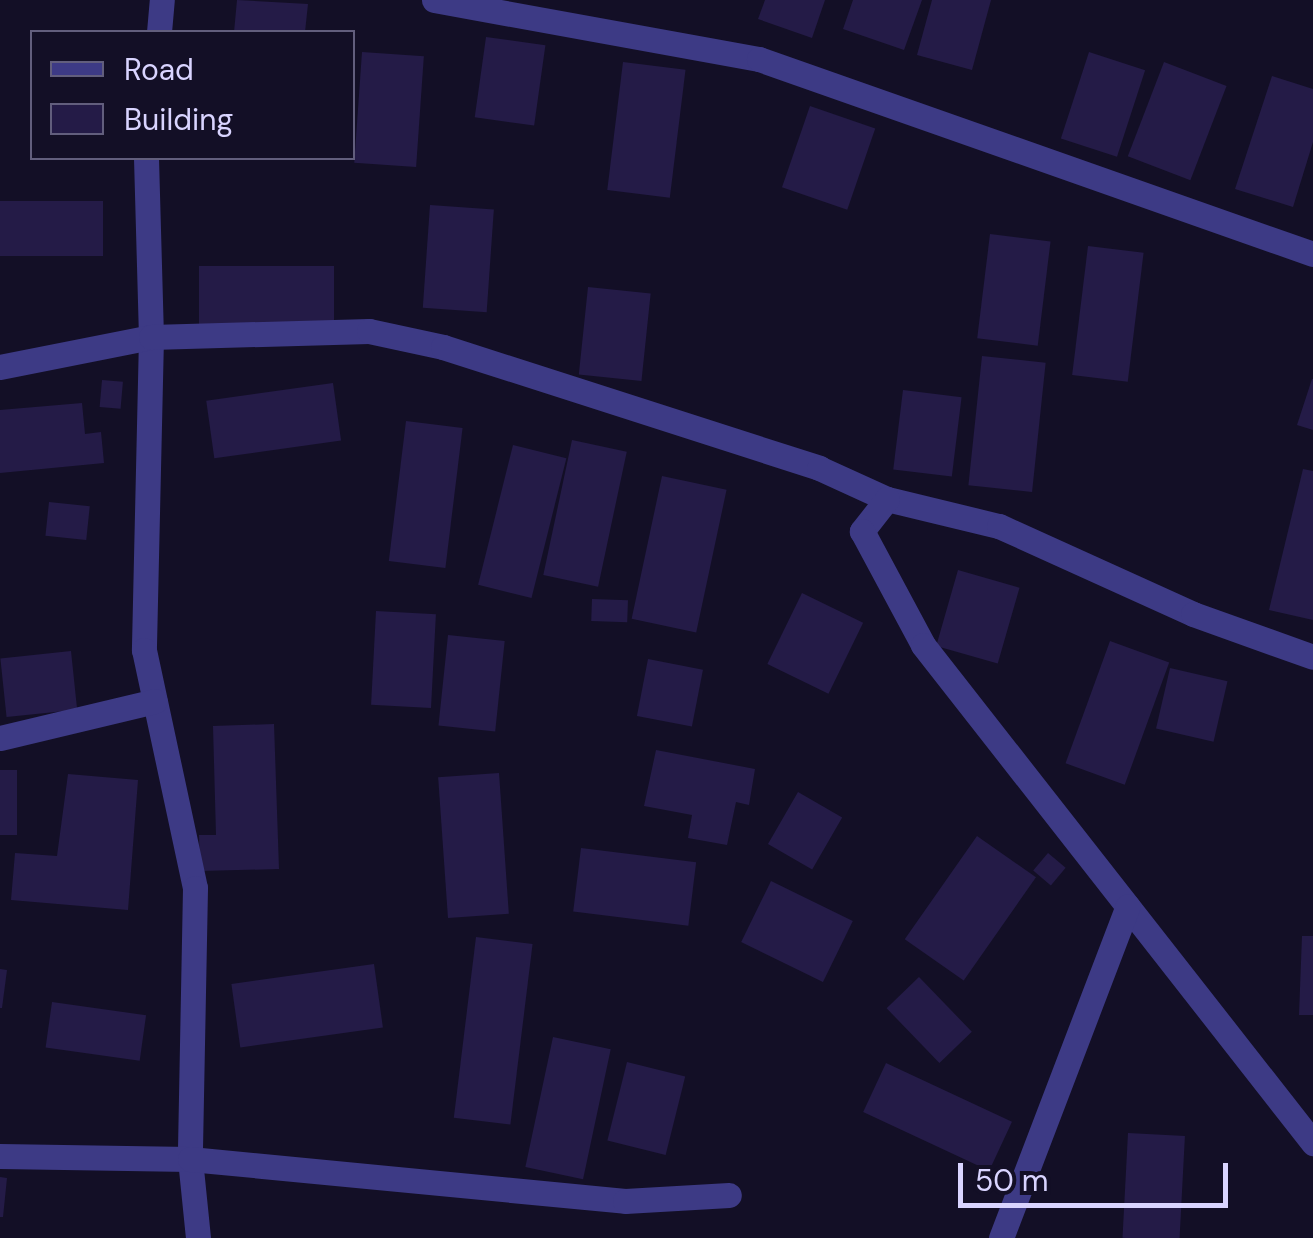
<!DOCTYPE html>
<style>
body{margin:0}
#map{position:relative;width:1313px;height:1238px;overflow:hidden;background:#130f26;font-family:"DM Sans",sans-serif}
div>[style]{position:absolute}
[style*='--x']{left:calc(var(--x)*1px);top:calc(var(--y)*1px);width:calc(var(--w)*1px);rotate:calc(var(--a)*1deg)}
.building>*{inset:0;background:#241b47;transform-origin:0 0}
.minor>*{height:25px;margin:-12.5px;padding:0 12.5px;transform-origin:12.5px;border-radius:12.5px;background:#3d3a85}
span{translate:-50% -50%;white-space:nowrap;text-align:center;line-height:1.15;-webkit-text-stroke:10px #130f26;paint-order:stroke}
.legend{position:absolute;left:30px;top:30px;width:325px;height:130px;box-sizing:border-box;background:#130f26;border:2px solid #625e7d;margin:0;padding:12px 18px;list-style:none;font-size:30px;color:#d9d4ff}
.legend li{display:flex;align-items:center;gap:20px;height:50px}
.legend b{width:50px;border:2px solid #625e7d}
.scale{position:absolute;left:958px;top:1163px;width:270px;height:45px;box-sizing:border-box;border:5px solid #d9d4ff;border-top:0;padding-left:12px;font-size:30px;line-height:35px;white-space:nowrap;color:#d9d4ff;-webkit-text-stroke:8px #130f26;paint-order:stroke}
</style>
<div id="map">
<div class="building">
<i style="clip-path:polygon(237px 0,308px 4px,305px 32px,234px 32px)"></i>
<i style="clip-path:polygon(765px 0,825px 0,812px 38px,758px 19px)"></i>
<i style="clip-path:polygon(853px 0,922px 0,904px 50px,843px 29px)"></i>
<i style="clip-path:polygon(932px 0,991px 0,972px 70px,917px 55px)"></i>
<i style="left:486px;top:37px;width:60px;height:81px;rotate:8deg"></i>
<i style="left:362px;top:52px;width:62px;height:111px;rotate:4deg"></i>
<i style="left:1089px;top:52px;width:59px;height:91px;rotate:18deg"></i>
<i style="left:623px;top:62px;width:63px;height:129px;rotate:7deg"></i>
<i style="left:1164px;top:62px;width:67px;height:101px;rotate:21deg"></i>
<i style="clip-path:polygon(1272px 76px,1313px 89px,1313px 142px,1293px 207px,1235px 189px)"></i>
<i style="left:810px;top:106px;width:69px;height:86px;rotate:19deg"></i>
<i style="left:103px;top:201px;width:55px;height:103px;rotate:90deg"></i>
<i style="left:430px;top:205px;width:64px;height:103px;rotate:4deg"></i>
<i style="left:990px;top:234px;width:61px;height:105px;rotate:7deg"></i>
<i style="left:1088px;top:246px;width:56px;height:130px;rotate:7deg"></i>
<i style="left:199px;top:266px;width:135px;height:60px"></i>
<i style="left:588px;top:287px;width:63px;height:88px;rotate:6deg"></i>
<i style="left:982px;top:356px;width:64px;height:130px;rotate:6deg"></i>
<i style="clip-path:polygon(1312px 379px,1313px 379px,1313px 430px,1297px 425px)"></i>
<i style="left:102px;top:380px;width:21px;height:27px;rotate:5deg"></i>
<i style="left:333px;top:383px;width:58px;height:128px;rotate:82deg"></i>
<i style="left:903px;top:390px;width:59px;height:80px;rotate:7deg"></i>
<i style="clip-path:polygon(82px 403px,85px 434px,101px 432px,104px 463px,0 473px,0 410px)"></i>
<i style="left:406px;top:421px;width:57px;height:141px;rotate:7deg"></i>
<i style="left:572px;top:440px;width:56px;height:138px;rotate:12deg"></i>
<i style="left:513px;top:445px;width:55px;height:144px;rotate:14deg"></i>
<i style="clip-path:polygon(1303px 469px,1313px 471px,1313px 620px,1269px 610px)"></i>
<i style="left:662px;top:476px;width:66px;height:146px;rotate:12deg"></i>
<i style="left:49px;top:502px;width:41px;height:34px;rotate:6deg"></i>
<i style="left:958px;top:570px;width:64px;height:79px;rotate:16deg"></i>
<i style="left:802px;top:593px;width:68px;height:79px;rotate:26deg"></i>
<i style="left:592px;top:599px;width:36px;height:22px;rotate:2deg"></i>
<i style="left:376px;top:611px;width:60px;height:94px;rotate:3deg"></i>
<i style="left:448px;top:635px;width:57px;height:91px;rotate:6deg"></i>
<i style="left:1110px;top:641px;width:63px;height:130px;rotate:20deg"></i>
<i style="left:71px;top:651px;width:59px;height:71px;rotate:84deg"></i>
<i style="left:648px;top:659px;width:56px;height:58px;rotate:11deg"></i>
<i style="left:1170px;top:668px;width:59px;height:62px;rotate:13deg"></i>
<i style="clip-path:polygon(274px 724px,279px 869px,200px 871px,199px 835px,216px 835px,213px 726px)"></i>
<i style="clip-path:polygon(656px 750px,755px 769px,749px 805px,736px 802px,727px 845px,688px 838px,692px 815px,644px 806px)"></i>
<i style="left:0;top:770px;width:17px;height:65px"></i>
<i style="left:499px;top:773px;width:141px;height:61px;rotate:86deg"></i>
<i style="clip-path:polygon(68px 774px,138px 780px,128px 910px,11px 900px,15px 853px,57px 856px)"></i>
<i style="left:798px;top:792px;width:51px;height:60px;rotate:30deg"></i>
<i style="left:977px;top:836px;width:72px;height:126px;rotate:35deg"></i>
<i style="left:581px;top:848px;width:116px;height:64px;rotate:7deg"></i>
<i style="left:1048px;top:853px;width:23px;height:23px;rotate:40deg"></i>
<i style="left:771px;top:881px;width:91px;height:68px;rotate:26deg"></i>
<i style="clip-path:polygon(1302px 936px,1313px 936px,1313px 1015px,1299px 1015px)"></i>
<i style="left:476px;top:937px;width:57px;height:182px;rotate:7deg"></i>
<i style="left:374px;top:964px;width:64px;height:144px;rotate:82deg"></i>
<i style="clip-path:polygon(0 969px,7px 970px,2px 1008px,0 1008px)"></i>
<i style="left:919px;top:977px;width:76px;height:45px;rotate:46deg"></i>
<i style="left:52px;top:1002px;width:95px;height:46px;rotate:8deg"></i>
<i style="left:553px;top:1037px;width:59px;height:133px;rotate:12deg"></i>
<i style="left:627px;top:1062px;width:60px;height:81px;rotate:14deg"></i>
<i style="left:886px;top:1063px;width:139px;height:54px;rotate:25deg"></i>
<i style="left:1128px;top:1133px;width:57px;height:105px;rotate:3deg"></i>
<i style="clip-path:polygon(0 1177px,7px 1178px,3px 1217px,0 1217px)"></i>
</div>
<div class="minor">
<i style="--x:434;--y:0;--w:330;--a:10.3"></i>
<i style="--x:759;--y:59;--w:587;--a:19.39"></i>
<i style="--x:159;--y:32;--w:32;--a:-85"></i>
<i style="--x:146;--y:158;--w:179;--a:88.4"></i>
<i style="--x:151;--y:337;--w:313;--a:91.3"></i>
<i style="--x:144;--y:650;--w:243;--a:77.9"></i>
<i style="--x:195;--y:888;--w:271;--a:91.1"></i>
<i style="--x:190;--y:1159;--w:79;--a:84.2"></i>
<i style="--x:0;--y:367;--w:154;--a:-11.2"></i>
<i style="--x:151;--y:337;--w:218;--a:-1.6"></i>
<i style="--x:369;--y:331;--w:76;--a:12.2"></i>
<i style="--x:443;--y:347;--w:395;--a:17.8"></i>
<i style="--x:819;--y:468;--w:75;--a:24.5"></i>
<i style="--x:887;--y:499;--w:115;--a:13.6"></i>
<i style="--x:999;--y:526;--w:213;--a:24.4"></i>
<i style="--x:1193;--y:614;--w:127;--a:19.7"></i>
<i style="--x:887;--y:499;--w:41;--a:128"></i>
<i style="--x:862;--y:531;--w:129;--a:61.8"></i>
<i style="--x:923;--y:645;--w:633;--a:51.93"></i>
<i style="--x:0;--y:738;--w:159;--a:-13.4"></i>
<i style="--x:0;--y:1156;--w:190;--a:0.9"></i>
<i style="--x:190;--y:1159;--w:437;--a:5.5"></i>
<i style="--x:625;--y:1201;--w:104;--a:-3.3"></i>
<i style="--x:1001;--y:1238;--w:355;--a:-69.1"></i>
</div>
<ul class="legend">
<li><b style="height:12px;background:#3d3a85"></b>Road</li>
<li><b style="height:28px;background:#241b47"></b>Building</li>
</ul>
<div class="scale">50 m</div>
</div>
